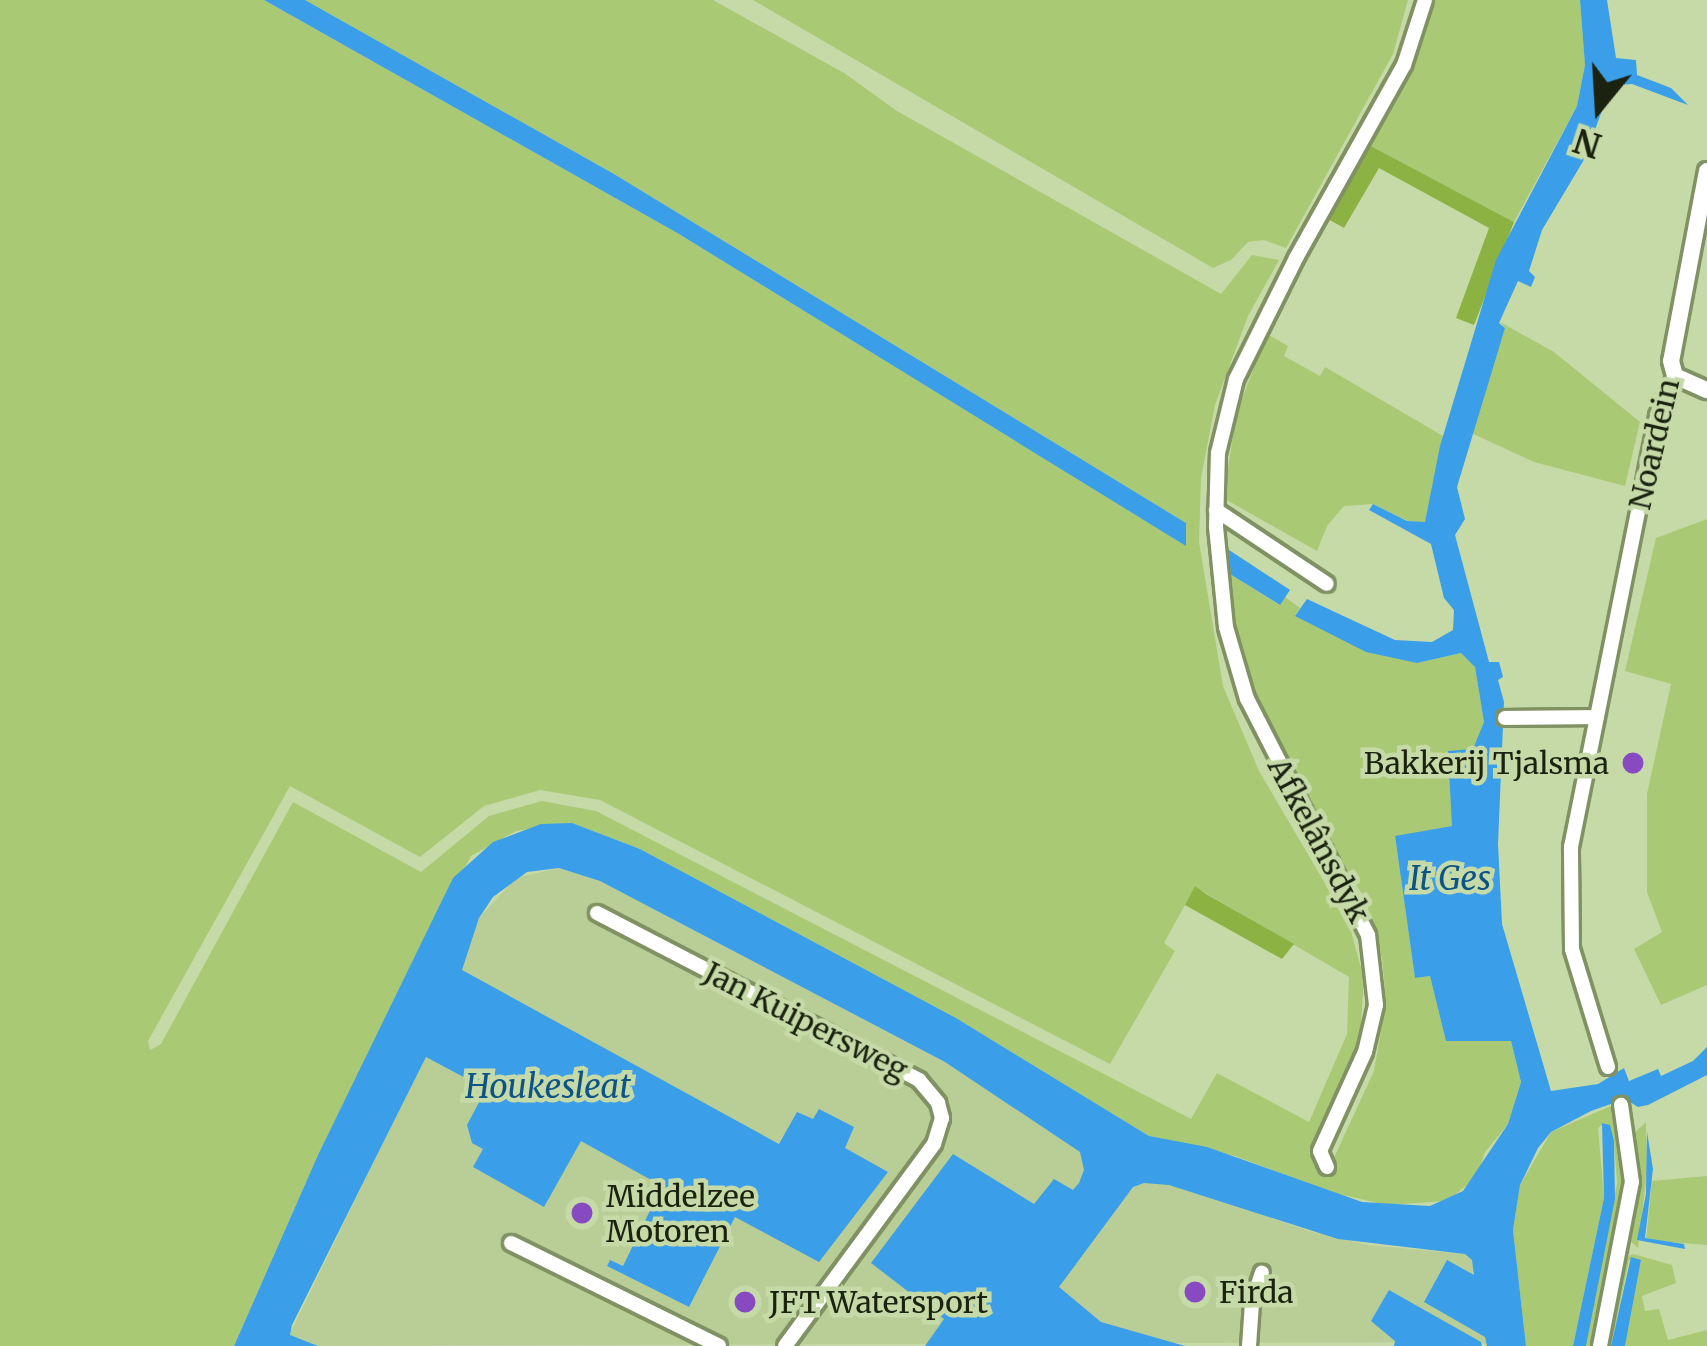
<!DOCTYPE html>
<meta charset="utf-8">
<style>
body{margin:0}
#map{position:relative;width:1707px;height:1346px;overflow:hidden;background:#c6daa8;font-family:Merriweather,serif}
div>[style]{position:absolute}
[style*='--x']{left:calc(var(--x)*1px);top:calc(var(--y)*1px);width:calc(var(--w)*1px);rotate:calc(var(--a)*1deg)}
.built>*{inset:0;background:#b8ce96}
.green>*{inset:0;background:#aac975}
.forest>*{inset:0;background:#8db244}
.water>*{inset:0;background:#3b9ee9}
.roads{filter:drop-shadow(3px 0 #809263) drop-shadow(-3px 0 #809263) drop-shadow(0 3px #809263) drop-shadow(0 -3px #809263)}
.minor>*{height:14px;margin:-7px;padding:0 7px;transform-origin:7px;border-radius:7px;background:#fff}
.tertiary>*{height:16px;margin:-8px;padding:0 8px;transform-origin:8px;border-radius:8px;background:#fff}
.dots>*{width:33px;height:33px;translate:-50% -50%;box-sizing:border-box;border:6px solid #c6daa8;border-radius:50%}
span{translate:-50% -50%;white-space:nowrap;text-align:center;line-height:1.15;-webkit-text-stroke:9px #c6daa8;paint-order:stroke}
.street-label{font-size:30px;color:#1b2210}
.poi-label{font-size:30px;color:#1b2210}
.right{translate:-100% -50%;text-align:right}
.left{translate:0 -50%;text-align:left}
.water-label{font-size:33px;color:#0c5486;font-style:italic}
.north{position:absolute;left:1539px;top:48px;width:120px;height:120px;-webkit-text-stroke:9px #c6daa8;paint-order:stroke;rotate:198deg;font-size:33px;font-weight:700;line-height:48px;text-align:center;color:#1b2210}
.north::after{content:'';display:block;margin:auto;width:42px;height:54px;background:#1b2210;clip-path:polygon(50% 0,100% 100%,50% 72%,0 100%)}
</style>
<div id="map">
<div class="built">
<i style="clip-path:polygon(559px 868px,600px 881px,945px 1062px,1081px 1152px,1309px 1231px,1368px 1245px,1465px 1254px,1472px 1260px,1487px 1346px,1481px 1342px,284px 1346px,425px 1057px,479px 918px,516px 878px)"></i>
</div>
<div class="green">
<i style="clip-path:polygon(evenodd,0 0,264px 0,679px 234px,1185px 545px,1186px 523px,614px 174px,305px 0,713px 0,844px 73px,897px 111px,1221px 294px,1252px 255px,1279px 260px,1248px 316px,1215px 405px,1201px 478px,1199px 542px,1223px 686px,1259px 771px,1349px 924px,1364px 979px,1360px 1037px,1309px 1154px,1332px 1162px,1374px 1071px,1386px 1002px,1382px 958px,1365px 899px,1279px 760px,1238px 659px,1225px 571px,1279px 605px,1285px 597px,1300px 608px,1295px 615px,1417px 663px,1461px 653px,1475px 666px,1484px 722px,1452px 826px,1395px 837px,1415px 978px,1430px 976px,1446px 1040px,1511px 1041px,1521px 1082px,1508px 1124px,1485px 1152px,1476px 1178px,1447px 1201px,1387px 1205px,1334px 1193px,1235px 1156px,1149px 1136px,956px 1018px,640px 849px,572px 823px,516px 831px,471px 856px,318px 1155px,234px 1346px,0 1346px,0 0,290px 786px,420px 857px,484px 806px,540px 790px,600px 800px,1110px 1064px,1175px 951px,1164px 943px,1195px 887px,1349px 977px,1347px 1034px,1309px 1122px,1217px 1073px,1191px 1119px,596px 811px,542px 801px,489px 816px,421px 872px,293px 802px,161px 1044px,150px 1050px,148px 1041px,290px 786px)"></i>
<i style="clip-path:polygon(753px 0,1408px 0,1393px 54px,1286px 248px,1264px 240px,1248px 242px,1231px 260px,1213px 268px)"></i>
<i style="clip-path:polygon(1433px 0,1580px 0,1585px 65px,1577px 106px,1514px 222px,1367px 144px,1414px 61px)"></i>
<i style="clip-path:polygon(1500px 322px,1554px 352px,1640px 422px,1625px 486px,1534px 462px,1469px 432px,1505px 328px)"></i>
<i style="clip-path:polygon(1267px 334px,1288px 346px,1284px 356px,1320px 376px,1325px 367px,1443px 436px,1425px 523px,1408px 521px,1373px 504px,1344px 506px,1327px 526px,1317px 551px,1223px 498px,1237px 412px)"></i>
<i style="clip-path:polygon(1707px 519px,1707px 985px,1661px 1005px,1634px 949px,1662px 932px,1647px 892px,1647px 794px,1671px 684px,1625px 671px,1656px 538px)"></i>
<i style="clip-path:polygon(1613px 1105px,1627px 1182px,1595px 1346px,1586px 1346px,1617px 1183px,1614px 1141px,1605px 1123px,1598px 1128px,1604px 1198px,1573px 1346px,1526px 1346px,1513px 1230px,1520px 1185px,1551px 1132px)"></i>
<i style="clip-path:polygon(1646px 1122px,1647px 1173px,1638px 1248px,1629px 1240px,1638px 1177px,1635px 1132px)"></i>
<i style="clip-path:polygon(1707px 1176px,1707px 1245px,1646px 1240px,1652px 1181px)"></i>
<i style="clip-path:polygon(1633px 1254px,1672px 1265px,1676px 1283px,1642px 1296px,1645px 1311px,1659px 1309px,1668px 1340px,1707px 1330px,1707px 1346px,1625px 1346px,1641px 1260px,1629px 1260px,1611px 1346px,1606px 1346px,1625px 1258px)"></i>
</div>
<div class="forest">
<i style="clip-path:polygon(1367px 144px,1514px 222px,1474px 325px,1456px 318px,1489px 228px,1379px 168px,1344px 228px,1326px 218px)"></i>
<i style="clip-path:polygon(1195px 886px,1206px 894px,1294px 944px,1282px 959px,1185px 905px)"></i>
</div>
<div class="water">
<i style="clip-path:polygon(264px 0,305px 0,614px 174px,1186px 523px,1186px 546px,679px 234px)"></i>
<i style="clip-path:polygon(1580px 0,1607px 0,1616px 58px,1636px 60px,1637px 75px,1671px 88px,1688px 105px,1632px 84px,1616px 85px,1606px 99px,1585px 158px,1542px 230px,1529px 271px,1535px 277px,1531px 287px,1518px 281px,1499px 323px,1505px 328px,1457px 487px,1465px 519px,1455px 535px,1489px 662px,1499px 662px,1503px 677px,1498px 680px,1504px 702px,1498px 844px,1502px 924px,1551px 1091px,1598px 1084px,1624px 1068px,1629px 1081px,1658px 1069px,1661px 1076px,1693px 1061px,1707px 1047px,1707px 1075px,1648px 1105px,1638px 1107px,1625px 1099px,1591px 1111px,1551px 1132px,1538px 1148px,1520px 1185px,1513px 1230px,1526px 1346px,1487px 1346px,1485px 1337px,1424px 1302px,1447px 1260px,1474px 1275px,1472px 1260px,1465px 1254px,1338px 1239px,1169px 1185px,1144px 1183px,1133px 1187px,1059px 1287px,1101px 1322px,1185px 1346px,925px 1346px,944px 1319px,871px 1263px,953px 1154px,1034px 1204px,1054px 1179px,1073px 1190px,1079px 1183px,1084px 1170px,1080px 1152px,945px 1062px,600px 881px,559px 868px,527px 872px,493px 897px,479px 918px,462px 970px,779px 1144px,797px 1112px,813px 1119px,819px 1109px,854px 1127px,845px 1148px,888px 1172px,819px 1262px,735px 1217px,689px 1307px,607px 1266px,610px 1260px,623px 1266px,662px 1186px,581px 1141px,544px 1207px,473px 1167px,483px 1149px,472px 1143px,467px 1125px,486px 1089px,426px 1057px,292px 1325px,290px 1335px,318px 1346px,234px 1346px,318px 1155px,453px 878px,493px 842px,541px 824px,572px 823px,640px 849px,956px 1018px,1149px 1136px,1207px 1147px,1362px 1202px,1430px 1206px,1463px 1191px,1508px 1124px,1521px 1082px,1511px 1041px,1446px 1041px,1430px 976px,1415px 978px,1395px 836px,1452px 826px,1448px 751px,1473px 749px,1484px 722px,1475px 667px,1461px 653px,1417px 663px,1366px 652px,1295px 616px,1307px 599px,1395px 640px,1432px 642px,1453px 630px,1454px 610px,1444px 598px,1431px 544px,1369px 510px,1373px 504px,1407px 521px,1425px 522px,1440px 446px,1496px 260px,1577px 106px,1585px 65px)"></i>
<i style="clip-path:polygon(1223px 546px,1290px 590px,1280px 605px,1225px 571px)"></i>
<i style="clip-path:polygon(1602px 1123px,1610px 1125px,1614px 1141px,1615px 1199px,1586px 1346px,1573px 1346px,1604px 1198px)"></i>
<i style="clip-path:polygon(1647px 1132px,1653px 1169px,1645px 1238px,1684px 1244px,1685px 1249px,1637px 1240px,1646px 1194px)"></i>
<i style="clip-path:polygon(1631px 1257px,1641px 1260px,1625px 1346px,1611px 1346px)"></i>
<i style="clip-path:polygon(1389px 1290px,1481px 1342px,1482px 1346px,1394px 1346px,1395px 1341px,1371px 1321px)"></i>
</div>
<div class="roads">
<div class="minor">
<i style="--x:1216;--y:510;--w:133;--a:33.7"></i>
<i style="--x:1505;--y:718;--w:92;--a:-0.6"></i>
<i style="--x:597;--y:913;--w:363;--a:27.4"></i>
<i style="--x:919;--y:1080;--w:30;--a:50"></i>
<i style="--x:938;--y:1103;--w:16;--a:75"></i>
<i style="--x:942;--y:1118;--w:27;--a:107"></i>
<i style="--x:934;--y:1144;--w:251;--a:126.4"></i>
<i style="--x:1608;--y:1067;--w:123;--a:-107"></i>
<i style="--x:1572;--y:949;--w:102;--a:-90.6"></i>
<i style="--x:1571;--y:847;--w:439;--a:-78.7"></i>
<i style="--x:1657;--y:416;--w:44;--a:-65.8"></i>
<i style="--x:1327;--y:1167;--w:17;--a:-114"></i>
<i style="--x:1320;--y:1151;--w:109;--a:-65.6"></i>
<i style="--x:1365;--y:1052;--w:48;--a:-76.8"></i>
<i style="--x:1376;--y:1005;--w:70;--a:-96.5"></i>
<i style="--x:1368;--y:935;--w:265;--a:-117.1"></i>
<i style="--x:1247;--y:699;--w:75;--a:-106.3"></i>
<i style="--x:1226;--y:627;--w:100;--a:-95.7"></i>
<i style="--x:1216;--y:527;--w:74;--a:-88.5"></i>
<i style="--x:1218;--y:453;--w:76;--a:-76.3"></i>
<i style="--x:1236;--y:379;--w:135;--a:-63.6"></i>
<i style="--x:1296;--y:258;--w:221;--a:-60.8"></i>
<i style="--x:1404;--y:65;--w:68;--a:-72.1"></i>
<i style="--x:511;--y:1243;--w:232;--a:26.3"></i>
<i style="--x:1249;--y:1346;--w:43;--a:-86"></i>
<i style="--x:1252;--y:1303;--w:32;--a:-72"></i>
<i style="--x:1600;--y:1346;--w:167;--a:-79"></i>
<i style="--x:1632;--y:1182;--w:78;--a:-98.1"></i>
</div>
<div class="tertiary">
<i style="--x:1707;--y:171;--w:193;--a:100.7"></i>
<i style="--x:1671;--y:361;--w:16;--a:75"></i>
<i style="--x:1675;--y:376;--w:35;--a:24"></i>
</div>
</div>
<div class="dots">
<i style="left:1633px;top:763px;background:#884ac0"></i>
<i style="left:582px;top:1213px;background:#884ac0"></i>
<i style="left:1195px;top:1292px;background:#884ac0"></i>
<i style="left:745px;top:1302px;background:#884ac0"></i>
</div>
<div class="street-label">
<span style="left:1654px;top:444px;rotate:-77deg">Noardein</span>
<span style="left:1319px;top:840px;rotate:62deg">Afkelânsdyk</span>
<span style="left:806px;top:1021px;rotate:27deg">Jan Kuipersweg</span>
</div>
<div class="poi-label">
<span class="right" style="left:1609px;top:763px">Bakkerij Tjalsma</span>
<span class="left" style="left:606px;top:1213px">Middelzee<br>Motoren</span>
<span class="left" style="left:1219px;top:1292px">Firda</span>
<span class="left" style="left:769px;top:1302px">JFT Watersport</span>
</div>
<div class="water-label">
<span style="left:1450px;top:879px">It Ges</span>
<span style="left:548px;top:1087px">Houkesleat</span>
</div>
<div class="north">N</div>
</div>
